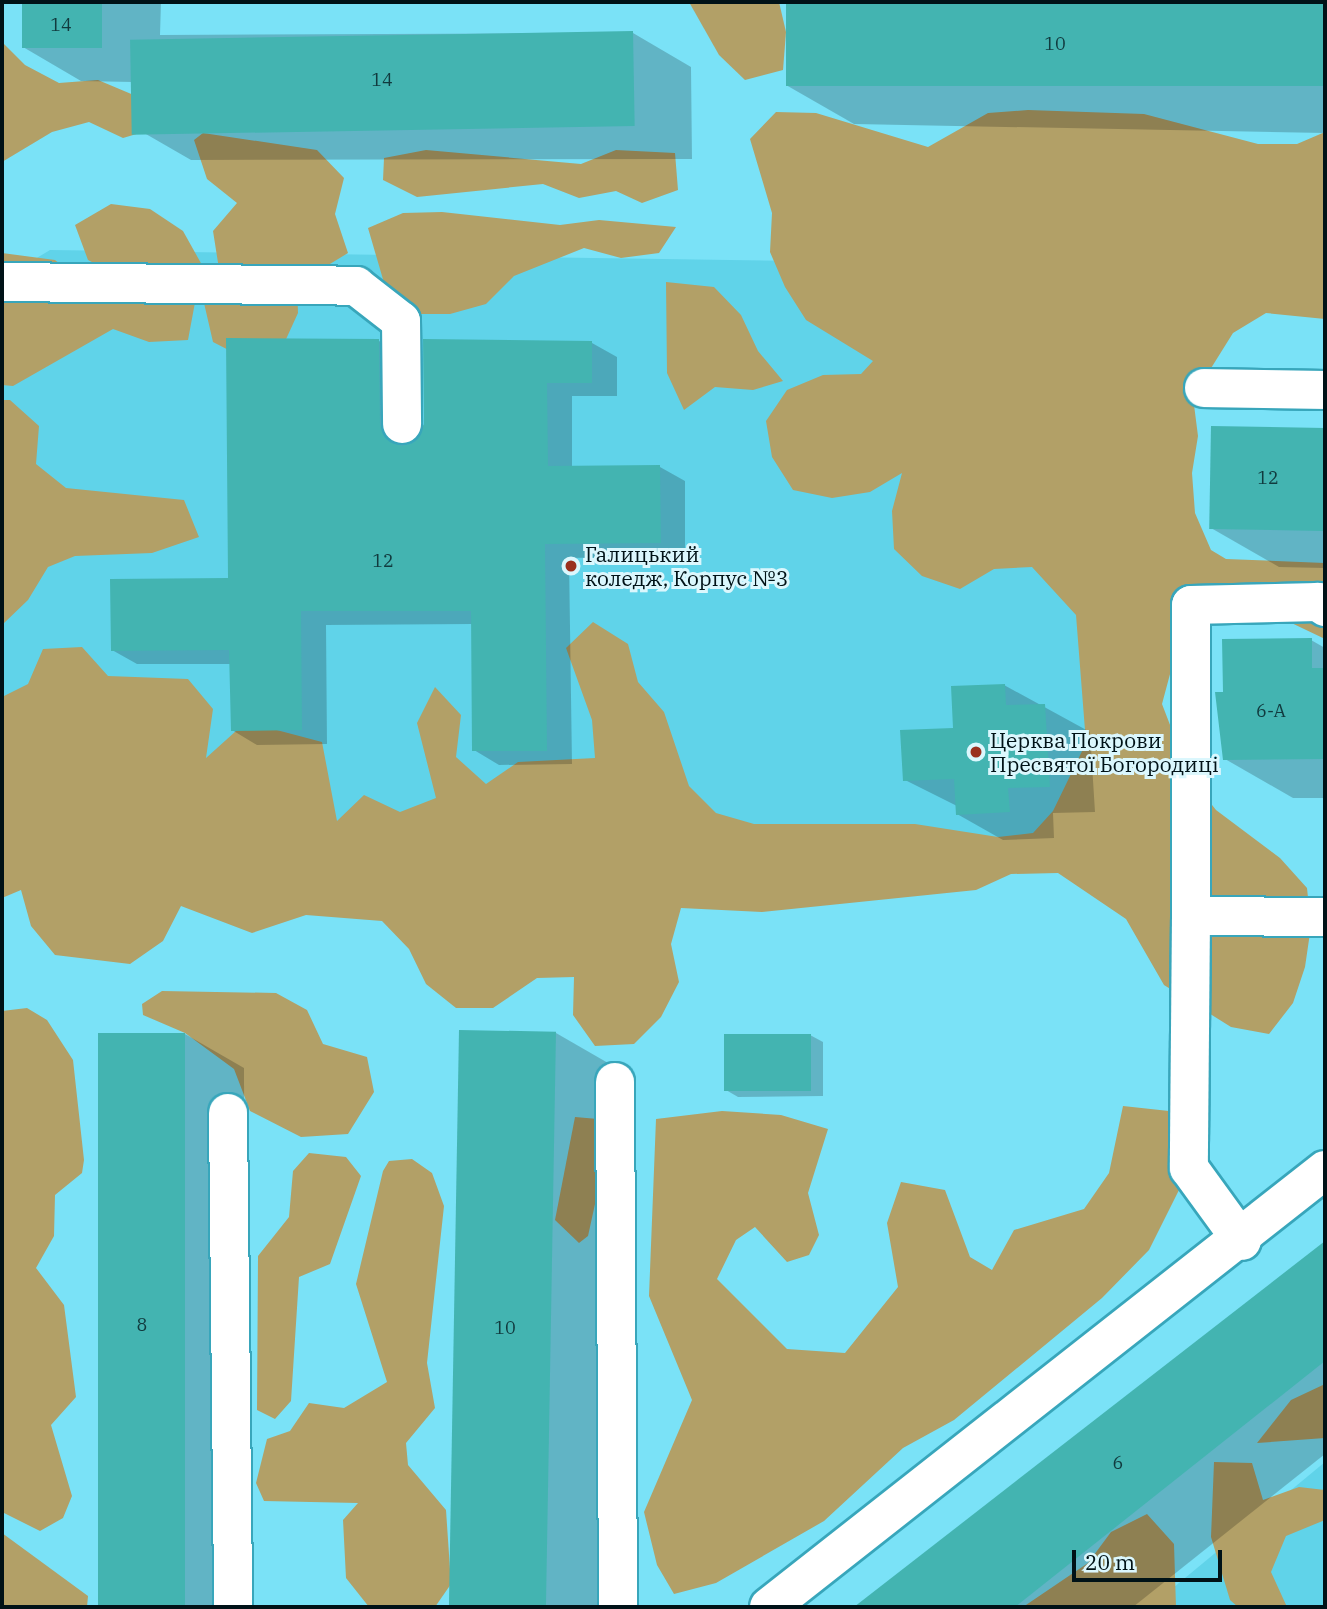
<!DOCTYPE html>
<meta charset="utf-8">
<style>
body{margin:0}
#map{position:relative;width:1327px;height:1609px;overflow:hidden;background:#7ae2f7;font-family:"IBM Plex Serif",serif}
div>[style]{position:absolute}
[style*='--x']{left:calc(var(--x)*1px);top:calc(var(--y)*1px);width:calc(var(--w)*1px);rotate:calc(var(--a)*1deg)}
.built>*{inset:0;background:#60d3e9}
.green>*{inset:0;background:#b2a067}
.shadow>*{inset:0;background:#0003}
.building>*{inset:0;background:#43b4b1;transform-origin:0 0}
.roads{filter:drop-shadow(2px 0 #38a6bb) drop-shadow(-2px 0 #38a6bb) drop-shadow(0 2px #38a6bb) drop-shadow(0 -2px #38a6bb)}
.minor>*{height:38px;margin:-19px;padding:0 19px;transform-origin:19px;border-radius:19px;background:#fff}
.dots>*{width:19px;height:19px;translate:-50% -50%;box-sizing:border-box;border:4px solid #dbf7fd;border-radius:50%}
span{translate:-50% -50%;white-space:nowrap;text-align:center;line-height:1.15;-webkit-text-stroke:6px #dbf7fd;paint-order:stroke}
.number-label{font-size:18px;color:#113a3e}
.number-label span{-webkit-text-stroke-width:0}
.poi-label{font-size:21px;color:#001217}
.left{translate:0 -50%;text-align:left}
.frame{position:absolute;inset:0;border:4px solid #001217;pointer-events:none}
.scale{position:absolute;left:1072px;top:1550px;width:150px;height:32px;box-sizing:border-box;border:4px solid #001217;border-top:0;padding-left:9px;font-size:21px;line-height:24px;white-space:nowrap;color:#001217;-webkit-text-stroke:5px #dbf7fd;paint-order:stroke}
</style>
<div id="map">
<div class="built">
<i style="clip-path:polygon(50px 250px,1139px 266px,1141px 853px,2px 860px,2px 279px)"></i>
<i style="clip-path:polygon(1325px 1462px,1325px 1607px,1150px 1607px)"></i>
</div>
<div class="green">
<i style="clip-path:polygon(689px 2px,779px 2px,786px 32px,783px 70px,745px 80px,719px 55px)"></i>
<i style="clip-path:polygon(2px 42px,25px 65px,59px 83px,98px 80px,136px 96px,160px 127px,123px 138px,89px 122px,52px 132px,2px 162px)"></i>
<i style="clip-path:polygon(1028px 110px,1144px 114px,1258px 144px,1297px 144px,1325px 132px,1325px 319px,1266px 313px,1233px 333px,1193px 397px,1198px 436px,1192px 473px,1195px 513px,1211px 550px,1226px 559px,1325px 563px,1325px 639px,1281px 618px,1207px 622px,1177px 648px,1162px 704px,1190px 777px,1216px 810px,1280px 858px,1307px 888px,1311px 926px,1305px 967px,1293px 1003px,1269px 1034px,1231px 1027px,1164px 985px,1126px 919px,1058px 873px,1011px 874px,976px 890px,762px 912px,681px 908px,671px 944px,679px 982px,661px 1017px,634px 1044px,595px 1046px,573px 1015px,574px 977px,537px 978px,493px 1008px,456px 1008px,426px 984px,409px 949px,382px 921px,306px 915px,252px 933px,181px 906px,163px 941px,130px 964px,55px 955px,31px 926px,21px 890px,2px 898px,2px 697px,28px 684px,43px 649px,82px 647px,108px 676px,188px 679px,213px 709px,206px 758px,246px 722px,322px 742px,337px 821px,364px 795px,400px 812px,436px 798px,417px 723px,435px 687px,461px 715px,456px 757px,486px 784px,518px 762px,595px 758px,592px 720px,566px 648px,593px 622px,628px 644px,638px 682px,664px 712px,689px 786px,716px 813px,754px 824px,915px 824px,998px 837px,1033px 833px,1053px 811px,1086px 743px,1076px 615px,1032px 567px,994px 569px,960px 589px,922px 576px,894px 549px,892px 511px,902px 473px,870px 492px,832px 498px,793px 490px,772px 457px,766px 421px,787px 390px,823px 375px,861px 374px,873px 361px,806px 320px,785px 287px,770px 252px,772px 213px,750px 139px,776px 112px,816px 113px,928px 147px,988px 113px)"></i>
<i style="clip-path:polygon(203px 133px,317px 150px,344px 178px,335px 214px,348px 253px,297px 284px,298px 313px,282px 348px,246px 359px,213px 342px,204px 303px,219px 269px,213px 231px,237px 203px,207px 179px,194px 140px)"></i>
<i style="clip-path:polygon(426px 150px,581px 164px,616px 150px,675px 153px,678px 190px,642px 203px,616px 191px,579px 198px,543px 184px,417px 197px,383px 180px,384px 158px)"></i>
<i style="clip-path:polygon(111px 204px,150px 209px,183px 231px,202px 265px,188px 340px,149px 342px,113px 329px,13px 386px,2px 385px,2px 253px,55px 260px,84px 284px,121px 277px,88px 260px,75px 225px)"></i>
<i style="clip-path:polygon(442px 212px,560px 225px,599px 220px,676px 227px,659px 253px,621px 258px,584px 248px,514px 276px,486px 304px,450px 314px,412px 314px,387px 293px,368px 228px,403px 213px)"></i>
<i style="clip-path:polygon(666px 282px,714px 287px,741px 315px,758px 351px,783px 381px,753px 390px,715px 387px,684px 410px,667px 373px)"></i>
<i style="clip-path:polygon(2px 400px,10px 400px,39px 426px,36px 464px,66px 488px,184px 500px,199px 537px,152px 553px,75px 556px,48px 567px,28px 600px,2px 625px)"></i>
<i style="clip-path:polygon(162px 991px,276px 993px,307px 1010px,323px 1044px,367px 1057px,374px 1092px,348px 1134px,301px 1137px,250px 1111px,234px 1069px,185px 1033px,143px 1015px,142px 1004px)"></i>
<i style="clip-path:polygon(27px 1008px,47px 1020px,73px 1060px,84px 1160px,82px 1173px,55px 1195px,54px 1236px,36px 1268px,64px 1305px,76px 1397px,51px 1425px,72px 1496px,63px 1518px,40px 1531px,2px 1512px,2px 1011px)"></i>
<i style="clip-path:polygon(1123px 1106px,1169px 1111px,1185px 1178px,1149px 1250px,1102px 1298px,954px 1420px,903px 1448px,824px 1521px,716px 1583px,674px 1594px,657px 1565px,644px 1512px,692px 1400px,649px 1296px,656px 1119px,722px 1111px,781px 1115px,828px 1129px,808px 1193px,819px 1235px,809px 1255px,787px 1262px,755px 1227px,736px 1240px,717px 1279px,787px 1349px,845px 1353px,898px 1287px,887px 1223px,901px 1182px,945px 1190px,970px 1257px,992px 1270px,1014px 1230px,1084px 1209px,1109px 1173px)"></i>
<i style="clip-path:polygon(575px 1117px,598px 1119px,609px 1140px,588px 1236px,579px 1243px,555px 1220px)"></i>
<i style="clip-path:polygon(309px 1153px,346px 1157px,361px 1176px,330px 1264px,299px 1277px,291px 1401px,275px 1419px,257px 1410px,258px 1256px,289px 1217px,293px 1171px)"></i>
<i style="clip-path:polygon(412px 1159px,432px 1173px,444px 1206px,427px 1363px,435px 1408px,406px 1443px,408px 1465px,446px 1510px,451px 1584px,435px 1607px,369px 1607px,346px 1578px,343px 1520px,358px 1503px,264px 1501px,256px 1483px,267px 1439px,290px 1431px,309px 1403px,344px 1408px,387px 1382px,356px 1284px,383px 1171px,389px 1161px)"></i>
<i style="clip-path:polygon(1325px 1384px,1325px 1438px,1257px 1443px,1291px 1400px)"></i>
<i style="clip-path:polygon(1214px 1462px,1252px 1463px,1263px 1500px,1299px 1487px,1325px 1490px,1325px 1520px,1286px 1536px,1271px 1572px,1287px 1607px,1238px 1607px,1230px 1600px,1211px 1537px)"></i>
<i style="clip-path:polygon(1147px 1514px,1174px 1544px,1176px 1607px,1023px 1607px,1088px 1563px,1111px 1532px)"></i>
<i style="clip-path:polygon(2px 1533px,88px 1596px,87px 1607px,2px 1607px)"></i>
</div>
<div class="shadow">
<i style="clip-path:polygon(23px 2px,161px 2px,160px 35px,633px 33px,691px 67px,692px 159px,191px 160px,132px 126px,132px 82px,81px 81px,23px 47px)"></i>
<i style="clip-path:polygon(788px 2px,1325px 2px,1325px 133px,854px 124px,786px 85px)"></i>
<i style="clip-path:polygon(379px 341px,404px 355px,407px 446px,592px 343px,617px 357px,617px 396px,572px 396px,572px 467px,660px 467px,685px 481px,685px 556px,569px 558px,572px 764px,499px 765px,474px 750px,473px 624px,326px 625px,327px 744px,257px 745px,232px 730px,231px 664px,137px 664px,112px 650px,230px 580px)"></i>
<i style="clip-path:polygon(1213px 427px,1325px 430px,1325px 568px,1279px 567px,1211px 528px)"></i>
<i style="clip-path:polygon(1311px 640px,1325px 648px,1325px 798px,1293px 798px,1225px 759px,1224px 694px)"></i>
<i style="clip-path:polygon(1004px 685px,1090px 732px,1095px 812px,1053px 813px,1054px 838px,1003px 840px,957px 814px,957px 806px,905px 780px)"></i>
<i style="clip-path:polygon(461px 1032px,556px 1033px,615px 1067px,611px 1607px,456px 1607px)"></i>
<i style="clip-path:polygon(99px 1034px,185px 1034px,244px 1068px,245px 1607px,101px 1607px)"></i>
<i style="clip-path:polygon(810px 1035px,823px 1042px,823px 1096px,738px 1097px,726px 1090px)"></i>
<i style="clip-path:polygon(1325px 1244px,1325px 1454px,1133px 1607px,857px 1607px)"></i>
</div>
<div class="building">
<i style="left:22px;top:2px;width:80px;height:46px"></i>
<i style="left:786px;top:2px;width:539px;height:84px"></i>
<i style="left:633px;top:31px;width:95px;height:503px;rotate:89deg"></i>
<i style="clip-path:polygon(226px 338px,379px 339px,380px 425px,384px 436px,402px 446px,414px 442px,424px 424px,423px 339px,592px 341px,592px 383px,547px 383px,548px 466px,660px 465px,661px 543px,545px 544px,547px 751px,472px 751px,471px 611px,301px 611px,302px 730px,231px 731px,229px 650px,111px 651px,110px 579px,228px 578px)"></i>
<i style="left:1211px;top:426px;width:114px;height:103px;rotate:1deg"></i>
<i style="clip-path:polygon(1312px 638px,1312px 668px,1325px 668px,1325px 759px,1223px 760px,1215px 692px,1223px 692px,1222px 639px)"></i>
<i style="clip-path:polygon(1005px 684px,1006px 705px,1045px 704px,1050px 787px,1008px 788px,1010px 812px,956px 815px,954px 779px,903px 781px,900px 730px,953px 728px,951px 686px)"></i>
<i style="left:459px;top:1030px;width:97px;height:577px;rotate:1deg"></i>
<i style="left:98px;top:1033px;width:87px;height:574px"></i>
<i style="left:724px;top:1034px;width:87px;height:57px"></i>
<i style="clip-path:polygon(1325px 1241px,1325px 1361px,1015px 1607px,854px 1607px)"></i>
</div>
<div class="roads">
<div class="minor">
<i style="--x:2;--y:282;--w:354;--a:0.6"></i>
<i style="--x:356;--y:286;--w:57;--a:37.9"></i>
<i style="--x:401;--y:321;--w:103;--a:89.4"></i>
<i style="--x:1204;--y:388;--w:121;--a:0.9"></i>
<i style="--x:1325;--y:607;--w:9;--a:-144"></i>
<i style="--x:1318;--y:602;--w:127;--a:178.6"></i>
<i style="--x:1191;--y:605;--w:311;--a:90"></i>
<i style="--x:1191;--y:916;--w:134;--a:0.4"></i>
<i style="--x:1191;--y:916;--w:252;--a:90.5"></i>
<i style="--x:1189;--y:1168;--w:90;--a:54"></i>
<i style="--x:615;--y:1082;--w:525;--a:89.67"></i>
<i style="--x:228;--y:1113;--w:494;--a:89.4"></i>
<i style="--x:769;--y:1607;--w:707;--a:-38.17"></i>
</div>
</div>
<div class="dots">
<i style="left:571px;top:566px;background:#9a301e"></i>
<i style="left:976px;top:752px;background:#9a301e"></i>
</div>
<div class="number-label">
<span style="left:61px;top:25px">14</span>
<span style="left:1055px;top:44px">10</span>
<span style="left:382px;top:80px">14</span>
<span style="left:1268px;top:478px">12</span>
<span style="left:383px;top:561px">12</span>
<span style="left:1271px;top:711px">6-А</span>
<span style="left:142px;top:1325px">8</span>
<span style="left:505px;top:1328px">10</span>
<span style="left:1118px;top:1463px">6</span>
</div>
<div class="poi-label">
<span class="left" style="left:585px;top:566px">Галицький<br>коледж, Корпус №3</span>
<span class="left" style="left:990px;top:752px">Церква Покрови<br>Пресвятої Богородиці</span>
</div>
<div class="frame"></div>
<div class="scale">20 m</div>
</div>
